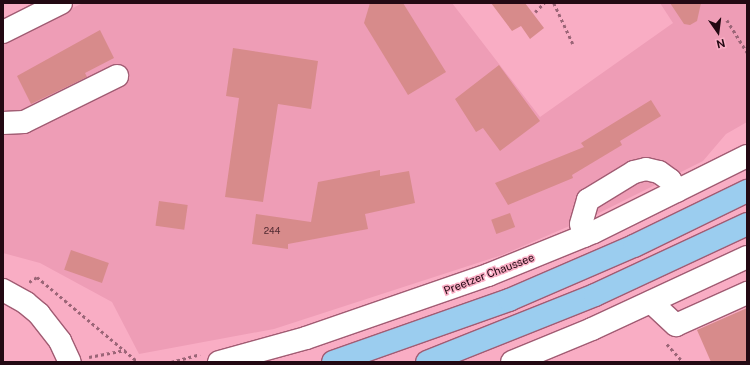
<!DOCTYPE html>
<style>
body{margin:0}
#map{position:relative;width:750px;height:365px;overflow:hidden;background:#f9adc4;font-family:"Public Sans",sans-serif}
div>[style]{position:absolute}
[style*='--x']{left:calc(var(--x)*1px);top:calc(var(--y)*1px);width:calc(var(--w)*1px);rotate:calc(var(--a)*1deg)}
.built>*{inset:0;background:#ee9db6}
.building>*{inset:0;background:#d78b8b;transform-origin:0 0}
.path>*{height:2.5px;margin-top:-1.25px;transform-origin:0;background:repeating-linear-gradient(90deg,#9b6577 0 3px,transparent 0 6px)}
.roads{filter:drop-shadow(1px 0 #a15c73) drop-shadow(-1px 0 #a15c73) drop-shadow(0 1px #a15c73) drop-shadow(0 -1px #a15c73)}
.minor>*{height:22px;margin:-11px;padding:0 11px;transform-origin:11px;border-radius:11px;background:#fff}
.highway>*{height:22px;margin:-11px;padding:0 11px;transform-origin:11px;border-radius:11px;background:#9bcdef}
span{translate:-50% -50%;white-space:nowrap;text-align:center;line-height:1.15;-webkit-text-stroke:3px #f9adc4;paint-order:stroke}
.number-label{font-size:9px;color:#502a31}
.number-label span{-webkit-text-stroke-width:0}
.street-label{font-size:11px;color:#230913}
.frame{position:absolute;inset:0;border:4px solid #230913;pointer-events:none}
.north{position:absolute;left:698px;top:12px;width:40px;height:40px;-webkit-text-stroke:3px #f9adc4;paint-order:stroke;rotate:166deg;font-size:11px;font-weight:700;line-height:16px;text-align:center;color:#230913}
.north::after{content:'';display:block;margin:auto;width:14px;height:18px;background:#230913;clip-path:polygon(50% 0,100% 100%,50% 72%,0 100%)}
</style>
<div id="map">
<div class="built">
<i style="clip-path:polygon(83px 3px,452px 3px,540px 117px,673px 23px,660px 3px,747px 3px,747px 122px,726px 134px,703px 161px,595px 215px,502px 255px,274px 329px,139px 354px,112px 302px,40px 263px,3px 253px,3px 42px)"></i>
</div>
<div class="building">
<i style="clip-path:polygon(370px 3px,403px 3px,446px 72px,408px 95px,364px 23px)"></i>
<i style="clip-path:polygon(491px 3px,525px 3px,544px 28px,530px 39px,521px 26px,512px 31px)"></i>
<i style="clip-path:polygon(670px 3px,701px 3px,697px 21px,690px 25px,684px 24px)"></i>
<i style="clip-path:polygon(100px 30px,114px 58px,85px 73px,87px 77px,31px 104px,17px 76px)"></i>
<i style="clip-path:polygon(233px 48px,318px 61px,311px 109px,278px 104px,263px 202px,225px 197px,239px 98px,226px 96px)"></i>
<i style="clip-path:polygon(499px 65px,540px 121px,500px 151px,483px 128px,476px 132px,455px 99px)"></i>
<i style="clip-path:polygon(651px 100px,661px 116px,620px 141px,622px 145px,572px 175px,573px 178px,508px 205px,495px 183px,584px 147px,581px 143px)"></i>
<i style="clip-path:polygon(380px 170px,380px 176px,409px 171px,415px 203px,365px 214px,368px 229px,288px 244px,288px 249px,252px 244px,256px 214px,311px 222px,318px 182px)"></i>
<i style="left:159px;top:201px;width:29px;height:25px;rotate:8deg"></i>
<i style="left:510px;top:213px;width:15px;height:20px;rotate:70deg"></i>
<i style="left:71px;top:250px;width:40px;height:21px;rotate:19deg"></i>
<i style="clip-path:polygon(747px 308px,747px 362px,711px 362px,697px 330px)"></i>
</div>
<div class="path">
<i style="--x:554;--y:3;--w:45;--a:65.1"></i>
<i style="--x:535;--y:12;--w:13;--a:-45"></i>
<i style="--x:727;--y:20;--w:38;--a:58"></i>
<i style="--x:29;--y:282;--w:9;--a:-32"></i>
<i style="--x:37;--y:277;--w:132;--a:40.1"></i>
<i style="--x:667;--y:344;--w:24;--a:48"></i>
<i style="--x:89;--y:357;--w:37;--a:-11"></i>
<i style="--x:171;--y:362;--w:30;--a:-15"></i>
</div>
<div class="roads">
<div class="minor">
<i style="--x:3;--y:32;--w:65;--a:-26.6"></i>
<i style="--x:3;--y:123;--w:21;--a:-3"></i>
<i style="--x:24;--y:122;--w:104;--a:-26.3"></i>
<i style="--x:584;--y:236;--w:12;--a:-104"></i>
<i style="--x:581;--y:224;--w:25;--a:-74"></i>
<i style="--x:588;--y:200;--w:54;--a:-31.3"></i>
<i style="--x:634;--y:172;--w:12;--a:-14"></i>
<i style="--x:646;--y:169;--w:13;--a:13"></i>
<i style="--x:659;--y:172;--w:14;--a:36"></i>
<i style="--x:670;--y:180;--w:13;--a:58"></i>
<i style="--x:3;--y:290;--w:26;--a:29"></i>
<i style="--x:26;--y:303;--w:17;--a:40"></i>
<i style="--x:39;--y:314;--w:34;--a:52"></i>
<i style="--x:60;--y:341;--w:23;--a:65"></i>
<i style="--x:651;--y:302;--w:34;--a:43"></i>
<i style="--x:676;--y:325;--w:78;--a:-24.3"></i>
<i style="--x:219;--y:362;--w:90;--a:-15.4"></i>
<i style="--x:306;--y:338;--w:193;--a:-19.1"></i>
<i style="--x:488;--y:275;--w:114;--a:-22.1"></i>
<i style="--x:594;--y:232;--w:171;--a:-26.4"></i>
<i style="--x:512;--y:362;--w:87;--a:-22.4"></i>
<i style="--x:592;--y:329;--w:171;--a:-24.9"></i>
</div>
<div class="highway">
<i style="--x:333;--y:362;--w:187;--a:-19.4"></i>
<i style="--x:509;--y:300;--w:136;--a:-23.4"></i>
<i style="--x:634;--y:246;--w:126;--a:-26"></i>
<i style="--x:427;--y:362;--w:181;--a:-21.7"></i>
<i style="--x:595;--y:295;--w:168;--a:-25"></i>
</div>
</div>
<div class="number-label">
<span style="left:272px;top:231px">244</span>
</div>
<div class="street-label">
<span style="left:489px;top:274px;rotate:-21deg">Preetzer Chaussee</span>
</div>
<div class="frame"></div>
<div class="north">N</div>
</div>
